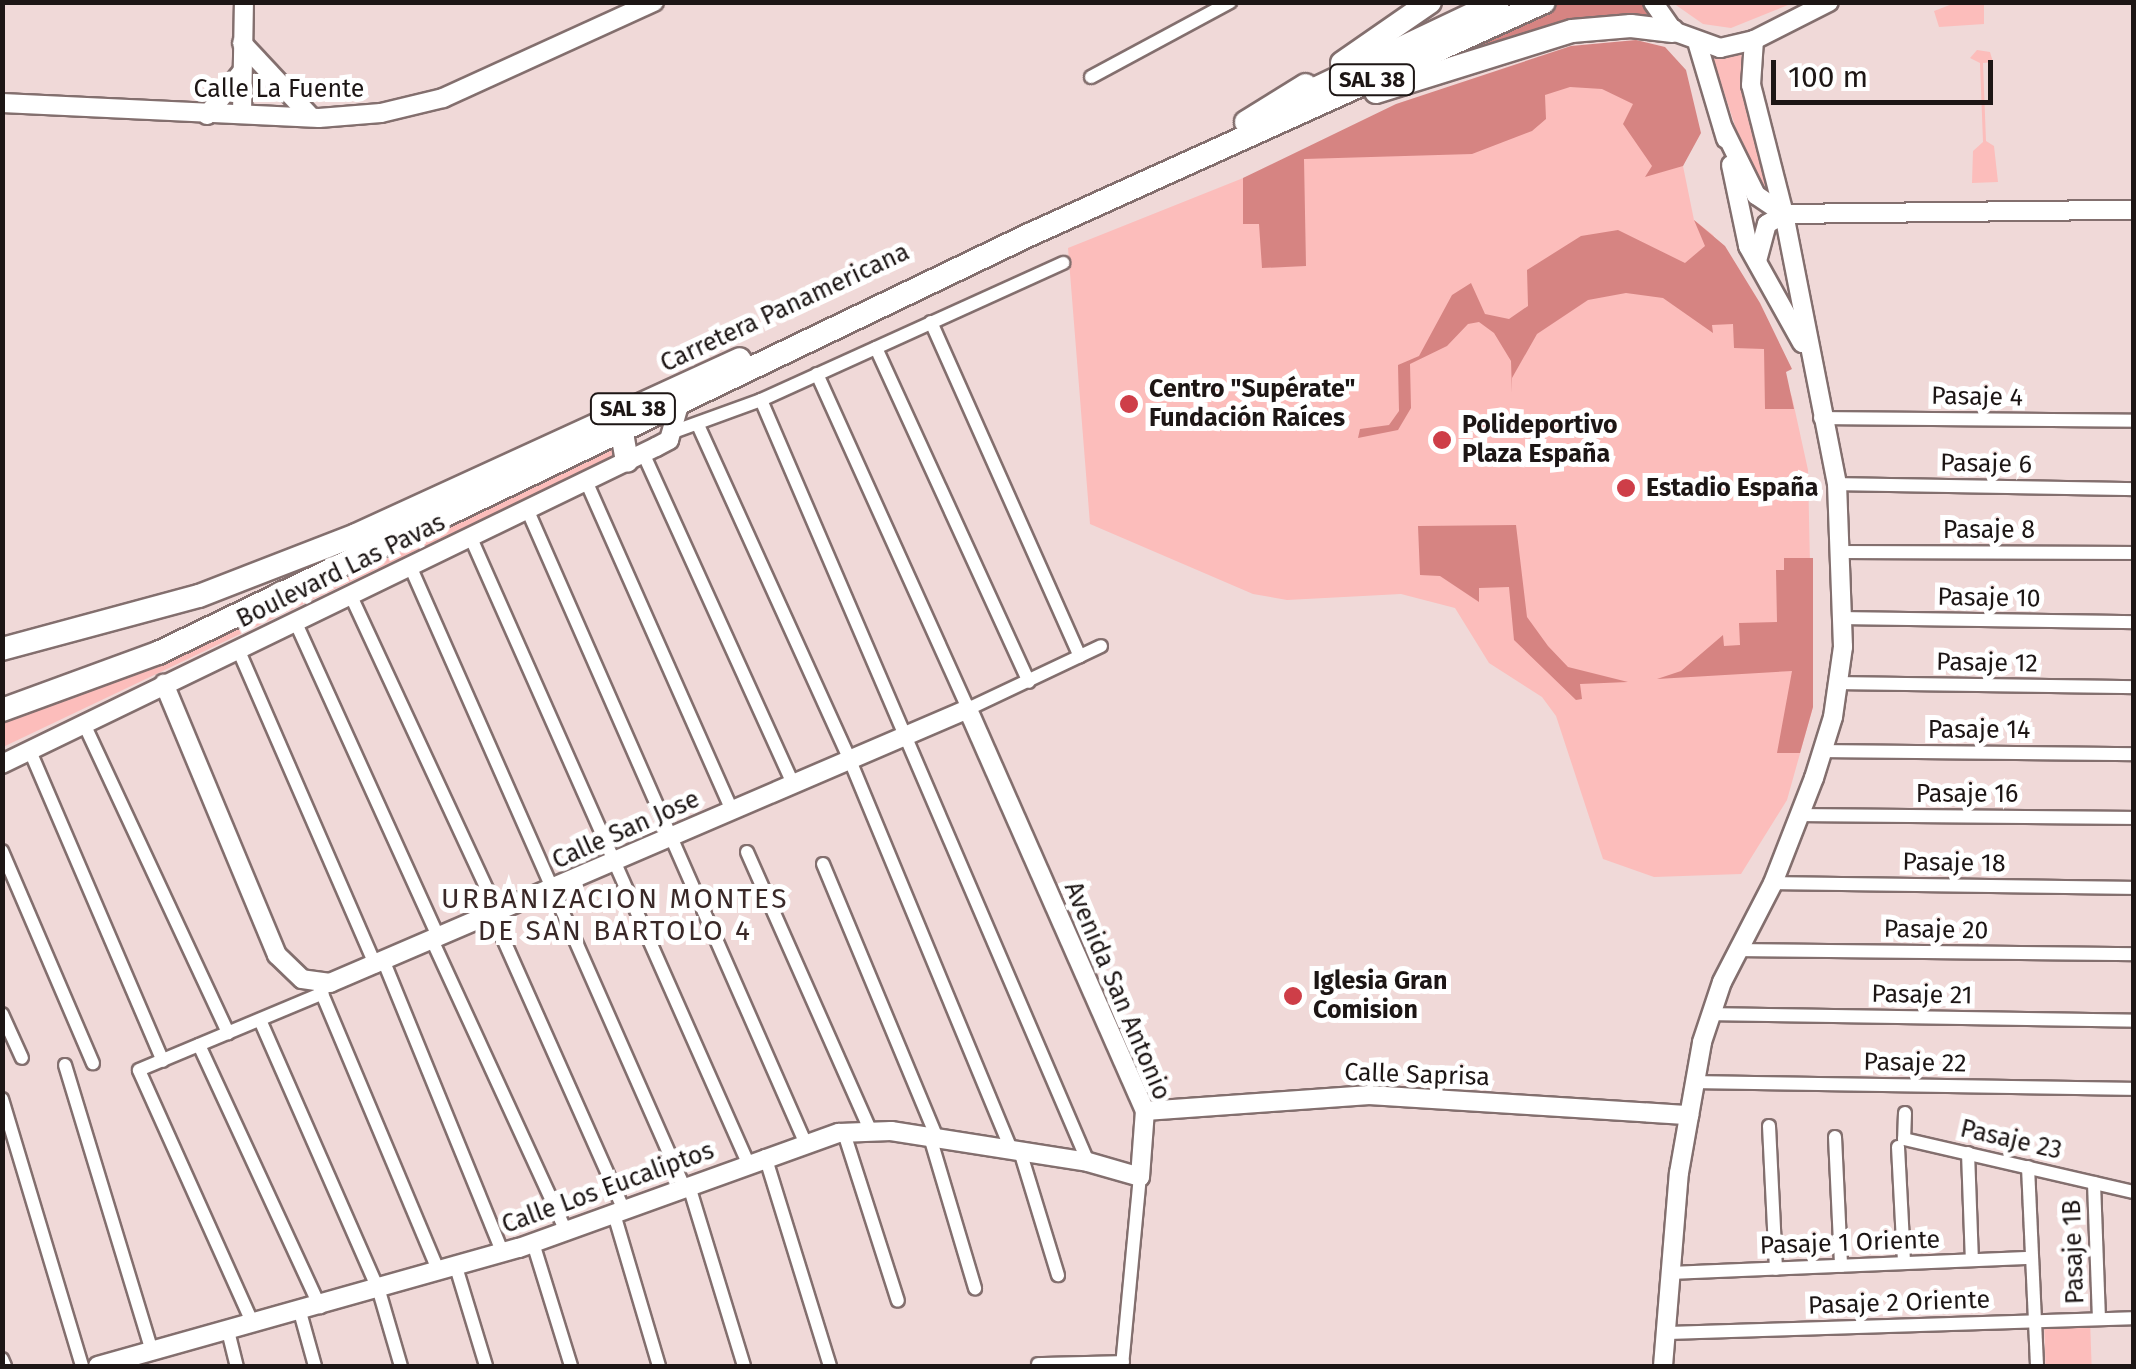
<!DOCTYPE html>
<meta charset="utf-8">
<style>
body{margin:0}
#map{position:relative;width:2136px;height:1369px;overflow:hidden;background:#f0d9d8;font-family:"Fira Sans",sans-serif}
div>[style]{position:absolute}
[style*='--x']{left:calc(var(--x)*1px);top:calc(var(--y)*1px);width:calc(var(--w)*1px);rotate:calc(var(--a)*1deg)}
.green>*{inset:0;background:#fcbdbb;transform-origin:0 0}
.forest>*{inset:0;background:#d68482}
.roads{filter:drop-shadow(2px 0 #836f6e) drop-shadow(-2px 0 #836f6e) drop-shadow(0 2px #836f6e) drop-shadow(0 -2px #836f6e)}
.street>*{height:12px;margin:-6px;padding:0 6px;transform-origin:6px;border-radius:6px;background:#fff}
.secondary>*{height:18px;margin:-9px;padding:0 9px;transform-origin:9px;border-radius:9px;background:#fff}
.highway>*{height:22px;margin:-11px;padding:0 11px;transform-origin:11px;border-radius:11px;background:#fff}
.dots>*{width:28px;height:28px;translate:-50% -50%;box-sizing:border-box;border:5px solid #fff;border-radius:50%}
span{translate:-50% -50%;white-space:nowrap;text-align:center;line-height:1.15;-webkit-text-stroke:10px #fff;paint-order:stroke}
.shield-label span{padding:2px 8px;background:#fff;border:2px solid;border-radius:8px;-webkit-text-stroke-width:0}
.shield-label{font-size:22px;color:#1d1615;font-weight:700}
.street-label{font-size:25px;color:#1d1615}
.poi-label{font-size:25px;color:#1d1615;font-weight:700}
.left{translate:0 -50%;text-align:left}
.neighbourhood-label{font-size:28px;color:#3a2928;letter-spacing:2.5px}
.frame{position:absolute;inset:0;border:5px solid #1d1615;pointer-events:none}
.scale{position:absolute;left:1771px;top:60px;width:222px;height:45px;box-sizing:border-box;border:5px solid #1d1615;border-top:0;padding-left:12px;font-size:30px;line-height:35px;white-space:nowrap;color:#1d1615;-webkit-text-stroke:8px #fff;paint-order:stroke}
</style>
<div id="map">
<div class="green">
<i style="clip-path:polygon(1673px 3px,1793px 3px,1731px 28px,1703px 24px)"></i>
<i style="clip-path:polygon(1955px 3px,1984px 3px,1984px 24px,1939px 27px,1934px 11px)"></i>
<i style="clip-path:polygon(1740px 48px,1767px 184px,1763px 189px,1750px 171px,1711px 53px)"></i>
<i style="clip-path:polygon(1977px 50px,1990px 52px,1993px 62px,1983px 63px,1986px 141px,1994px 146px,1998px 182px,1972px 183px,1973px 151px,1983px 142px,1980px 63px,1970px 58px)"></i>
<i style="clip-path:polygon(1602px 60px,1690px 150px,1683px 166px,1694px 220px,1713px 235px,1759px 321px,1792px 397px,1808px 470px,1813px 707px,1787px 800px,1741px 874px,1654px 877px,1603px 859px,1556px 716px,1542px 697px,1489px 663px,1455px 608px,1401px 594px,1287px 600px,1253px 594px,1090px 524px,1068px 248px,1464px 90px)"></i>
<i style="clip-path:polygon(622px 433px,627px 450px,3px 747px,3px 710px,47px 697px)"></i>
<i style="left:2090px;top:1319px;width:47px;height:46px;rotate:88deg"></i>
</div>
<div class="forest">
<i style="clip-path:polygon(1556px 3px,1642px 3px,1655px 19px,1568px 22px,1401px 74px)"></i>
<i style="clip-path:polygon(1636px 40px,1665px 47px,1686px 70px,1701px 133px,1683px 166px,1645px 177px,1652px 166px,1623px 124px,1633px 104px,1602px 89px,1570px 87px,1545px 95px,1546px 119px,1532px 131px,1472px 154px,1304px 159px,1306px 266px,1262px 268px,1259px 224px,1243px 224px,1243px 178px,1396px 104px,1571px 46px)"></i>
<i style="clip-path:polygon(1694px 220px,1725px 246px,1760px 303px,1792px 369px,1786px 372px,1794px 409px,1765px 409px,1764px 349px,1734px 348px,1733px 324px,1712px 325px,1713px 333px,1663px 298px,1626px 293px,1588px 300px,1537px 334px,1512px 378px,1512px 393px,1511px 361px,1494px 333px,1479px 322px,1468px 324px,1447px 346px,1410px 364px,1411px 408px,1398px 430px,1358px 438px,1360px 429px,1389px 425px,1399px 411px,1398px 365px,1419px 356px,1452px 295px,1471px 283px,1485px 314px,1509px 319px,1528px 306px,1527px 270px,1581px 236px,1618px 230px,1685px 263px,1705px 246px)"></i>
<i style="clip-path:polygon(1516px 525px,1527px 617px,1548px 646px,1568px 667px,1628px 682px,1580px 684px,1582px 699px,1576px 700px,1514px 640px,1509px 587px,1479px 588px,1479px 602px,1440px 576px,1420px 575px,1418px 526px)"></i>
<i style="clip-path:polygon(1784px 558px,1813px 558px,1813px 707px,1800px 753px,1777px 753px,1792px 671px,1657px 679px,1681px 671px,1723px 635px,1724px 646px,1740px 645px,1739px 623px,1777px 622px,1776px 570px,1784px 570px)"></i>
</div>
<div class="roads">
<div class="street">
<i style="--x:1091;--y:77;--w:158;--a:-28.3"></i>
<i style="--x:931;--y:322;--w:366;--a:66"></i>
<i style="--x:876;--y:348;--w:367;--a:65.4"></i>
<i style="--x:817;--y:374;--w:367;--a:65.7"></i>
<i style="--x:968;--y:709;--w:147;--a:-25.3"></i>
<i style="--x:761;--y:400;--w:829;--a:66.77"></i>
<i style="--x:1820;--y:418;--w:314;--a:0.5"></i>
<i style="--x:698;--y:425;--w:366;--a:65.6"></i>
<i style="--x:849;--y:758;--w:424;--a:67.5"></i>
<i style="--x:673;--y:432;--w:94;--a:-20"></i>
<i style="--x:761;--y:400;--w:332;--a:-24.4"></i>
<i style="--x:643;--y:453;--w:363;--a:65.6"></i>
<i style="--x:586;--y:481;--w:361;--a:66.1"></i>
<i style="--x:1837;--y:484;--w:297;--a:1"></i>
<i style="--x:527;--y:509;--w:691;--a:66.29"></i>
<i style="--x:470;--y:536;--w:686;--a:66.09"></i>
<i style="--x:1844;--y:552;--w:290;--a:0.2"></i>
<i style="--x:410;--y:566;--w:679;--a:66.19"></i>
<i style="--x:350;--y:594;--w:352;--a:65.1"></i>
<i style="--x:1844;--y:618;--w:290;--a:0.8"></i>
<i style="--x:295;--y:621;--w:349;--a:65.6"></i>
<i style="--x:238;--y:649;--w:346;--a:66.5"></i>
<i style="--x:1840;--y:683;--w:294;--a:0.8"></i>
<i style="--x:85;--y:726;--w:339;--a:65"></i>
<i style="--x:30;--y:751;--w:337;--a:66.8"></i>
<i style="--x:1823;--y:751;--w:311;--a:0.6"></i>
<i style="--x:1801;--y:815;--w:333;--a:0.5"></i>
<i style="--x:2;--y:851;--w:231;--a:66.8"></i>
<i style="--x:747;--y:852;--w:306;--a:66.1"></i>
<i style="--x:823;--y:864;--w:297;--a:67.4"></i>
<i style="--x:1773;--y:883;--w:361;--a:0.8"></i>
<i style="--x:493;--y:916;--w:322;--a:66"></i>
<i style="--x:433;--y:942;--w:318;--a:65.3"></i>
<i style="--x:1739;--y:950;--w:395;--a:0.6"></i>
<i style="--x:384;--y:962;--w:314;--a:67.8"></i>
<i style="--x:320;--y:989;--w:307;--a:67.2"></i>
<i style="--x:2;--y:1014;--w:48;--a:65.6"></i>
<i style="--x:1710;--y:1014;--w:424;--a:0.9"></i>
<i style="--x:260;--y:1020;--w:296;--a:66.3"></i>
<i style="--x:379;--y:1291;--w:78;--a:73.7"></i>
<i style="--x:199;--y:1045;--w:289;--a:65.2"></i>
<i style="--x:65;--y:1065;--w:300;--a:73.1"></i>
<i style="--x:1696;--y:1082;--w:438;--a:0.9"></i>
<i style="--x:2;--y:1099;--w:279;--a:73.3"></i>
<i style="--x:1905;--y:1113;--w:26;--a:92"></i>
<i style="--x:1904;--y:1139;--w:236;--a:13"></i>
<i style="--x:1769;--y:1126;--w:143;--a:87.2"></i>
<i style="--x:844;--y:1133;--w:176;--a:72.2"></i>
<i style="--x:930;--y:1137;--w:158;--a:73.4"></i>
<i style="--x:1835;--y:1137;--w:129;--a:87.3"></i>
<i style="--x:1898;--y:1147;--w:116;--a:87"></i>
<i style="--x:1020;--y:1151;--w:130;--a:73"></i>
<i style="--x:1968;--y:1153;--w:107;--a:87.9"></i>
<i style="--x:765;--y:1156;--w:220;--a:72.8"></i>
<i style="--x:2028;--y:1167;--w:199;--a:87.4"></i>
<i style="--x:2094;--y:1183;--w:136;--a:87.9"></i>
<i style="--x:689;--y:1186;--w:188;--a:73"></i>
<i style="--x:614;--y:1214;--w:159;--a:73.5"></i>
<i style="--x:533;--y:1243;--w:129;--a:72.8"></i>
<i style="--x:456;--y:1267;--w:103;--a:73.1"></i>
<i style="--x:1670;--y:1273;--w:362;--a:-2.4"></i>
<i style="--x:300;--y:1312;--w:56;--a:74.5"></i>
<i style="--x:253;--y:1324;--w:278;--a:-114.2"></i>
<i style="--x:139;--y:1070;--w:199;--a:-22.7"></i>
<i style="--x:228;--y:1331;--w:36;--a:76"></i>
<i style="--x:1666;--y:1333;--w:468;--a:-1.8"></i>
<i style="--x:2;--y:1359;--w:8;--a:67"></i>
<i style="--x:1038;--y:1364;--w:85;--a:-1.3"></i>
<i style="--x:1122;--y:1366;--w:190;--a:-84.6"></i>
</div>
<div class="secondary">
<i style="--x:1653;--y:2;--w:35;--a:55"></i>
<i style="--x:1673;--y:31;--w:50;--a:19.9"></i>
<i style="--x:1720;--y:48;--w:35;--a:-13"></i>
<i style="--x:1754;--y:40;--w:84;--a:-26.9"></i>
<i style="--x:242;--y:43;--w:101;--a:47"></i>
<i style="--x:1698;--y:45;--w:98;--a:73.4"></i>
<i style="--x:2;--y:103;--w:317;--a:2.7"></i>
<i style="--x:319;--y:118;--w:62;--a:-4.6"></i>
<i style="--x:381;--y:113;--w:64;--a:-13.6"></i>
<i style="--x:443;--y:98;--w:232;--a:-24.5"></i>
<i style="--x:242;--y:114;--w:112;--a:-89"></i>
<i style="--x:207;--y:115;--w:54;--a:-51"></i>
<i style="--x:1723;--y:128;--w:75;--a:63.8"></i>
<i style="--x:1756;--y:195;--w:34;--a:34"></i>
<i style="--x:1784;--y:214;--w:350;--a:-0.7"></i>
<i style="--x:1731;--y:165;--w:83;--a:78.1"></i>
<i style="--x:1748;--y:246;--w:111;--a:60.9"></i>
<i style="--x:1757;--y:261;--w:38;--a:-75"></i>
<i style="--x:1767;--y:224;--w:20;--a:-30"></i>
<i style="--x:2;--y:764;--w:727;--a:-25.86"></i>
<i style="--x:656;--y:447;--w:15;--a:-28"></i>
<i style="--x:669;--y:440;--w:35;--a:-74"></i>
<i style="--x:1145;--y:1111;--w:225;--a:-4.1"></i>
<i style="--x:1369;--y:1095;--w:321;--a:3.6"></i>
<i style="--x:98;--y:1366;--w:437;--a:-15.7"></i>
<i style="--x:519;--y:1248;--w:340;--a:-19.8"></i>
<i style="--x:839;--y:1133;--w:52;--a:-2.2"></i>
<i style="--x:891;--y:1131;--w:199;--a:8.9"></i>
<i style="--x:1088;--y:1162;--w:54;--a:16.1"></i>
<i style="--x:1140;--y:1177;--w:66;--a:-85.7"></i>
<i style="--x:1145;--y:1111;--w:439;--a:-113.8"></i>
<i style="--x:968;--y:709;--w:694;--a:156.76"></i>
<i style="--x:330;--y:983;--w:28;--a:-172"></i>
<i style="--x:302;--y:979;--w:35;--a:-136"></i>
<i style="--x:277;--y:955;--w:294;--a:-112.6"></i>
<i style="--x:1663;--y:1366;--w:194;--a:-85.3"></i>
<i style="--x:1679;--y:1173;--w:133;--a:-80"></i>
<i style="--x:1702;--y:1042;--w:63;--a:-71.6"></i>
<i style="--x:1722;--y:982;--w:111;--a:-62.7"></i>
<i style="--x:1773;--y:883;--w:113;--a:-68.7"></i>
<i style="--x:1814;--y:778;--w:64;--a:-72.7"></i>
<i style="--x:1833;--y:717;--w:71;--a:-81.9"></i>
<i style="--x:1843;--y:647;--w:163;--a:-92.1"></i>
<i style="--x:1837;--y:484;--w:275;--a:-101.1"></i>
<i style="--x:1784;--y:214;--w:133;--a:-104.3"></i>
<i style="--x:1751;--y:85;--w:45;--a:-86.2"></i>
</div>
<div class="highway">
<i style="--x:1342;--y:63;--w:107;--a:-34.7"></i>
<i style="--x:1376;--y:92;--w:205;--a:-17.3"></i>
<i style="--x:1572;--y:31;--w:59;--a:-4.8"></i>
<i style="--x:1631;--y:26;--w:42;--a:6.8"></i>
<i style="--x:1298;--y:97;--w:221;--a:-25.4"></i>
<i style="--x:1246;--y:122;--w:70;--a:-31.7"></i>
<i style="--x:622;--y:433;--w:28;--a:80"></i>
<i style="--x:2;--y:649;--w:204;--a:-15.1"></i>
<i style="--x:199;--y:596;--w:168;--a:-21.2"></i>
<i style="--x:356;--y:535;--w:422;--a:-24.6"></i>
<i style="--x:2;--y:710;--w:166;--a:-20.1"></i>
<i style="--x:158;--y:653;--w:966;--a:-25.64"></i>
<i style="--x:1029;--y:235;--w:565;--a:-24.34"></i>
</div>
</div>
<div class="dots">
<i style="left:1129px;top:404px;background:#ce3e48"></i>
<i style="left:1442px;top:440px;background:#ce3e48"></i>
<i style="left:1626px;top:488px;background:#ce3e48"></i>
<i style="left:1293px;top:996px;background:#ce3e48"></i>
</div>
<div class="shield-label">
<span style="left:1372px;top:80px">SAL 38</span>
<span style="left:633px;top:409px">SAL 38</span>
</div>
<div class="street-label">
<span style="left:279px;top:89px">Calle La Fuente</span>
<span style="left:785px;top:308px;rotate:-25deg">Carretera Panamericana</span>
<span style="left:1977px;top:397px;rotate:1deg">Pasaje 4</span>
<span style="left:1986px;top:464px;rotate:1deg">Pasaje 6</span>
<span style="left:1989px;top:530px">Pasaje 8</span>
<span style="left:341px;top:571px;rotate:-26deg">Boulevard Las Pavas</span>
<span style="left:1989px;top:598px;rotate:1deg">Pasaje 10</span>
<span style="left:1987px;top:663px;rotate:1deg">Pasaje 12</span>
<span style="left:1979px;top:730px">Pasaje 14</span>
<span style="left:1967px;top:794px">Pasaje 16</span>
<span style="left:626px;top:830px;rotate:-24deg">Calle San Jose</span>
<span style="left:1954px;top:863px;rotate:1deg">Pasaje 18</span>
<span style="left:1936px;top:930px;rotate:1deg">Pasaje 20</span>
<span style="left:1117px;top:991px;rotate:67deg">Avenida San Antonio</span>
<span style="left:1922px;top:995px;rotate:1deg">Pasaje 21</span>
<span style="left:1915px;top:1063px;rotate:1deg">Pasaje 22</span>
<span style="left:1417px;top:1075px;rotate:2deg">Calle Saprisa</span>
<span style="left:2011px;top:1140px;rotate:13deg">Pasaje 23</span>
<span style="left:608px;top:1188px;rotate:-20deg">Calle Los Eucaliptos</span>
<span style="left:1850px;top:1243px;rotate:-2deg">Pasaje 1 Oriente</span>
<span style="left:2074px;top:1252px;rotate:-92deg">Pasaje 1B</span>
<span style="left:1899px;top:1303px;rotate:-2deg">Pasaje 2 Oriente</span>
</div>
<div class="poi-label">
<span class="left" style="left:1149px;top:404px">Centro "Supérate"<br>Fundación Raíces</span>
<span class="left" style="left:1462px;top:440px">Polideportivo<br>Plaza España</span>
<span class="left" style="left:1646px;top:488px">Estadio España</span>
<span class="left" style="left:1313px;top:996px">Iglesia Gran<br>Comision</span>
</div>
<div class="neighbourhood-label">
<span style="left:615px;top:915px">URBANIZACION MONTES<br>DE SAN BARTOLO 4</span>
</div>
<div class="frame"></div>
<div class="scale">100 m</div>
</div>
